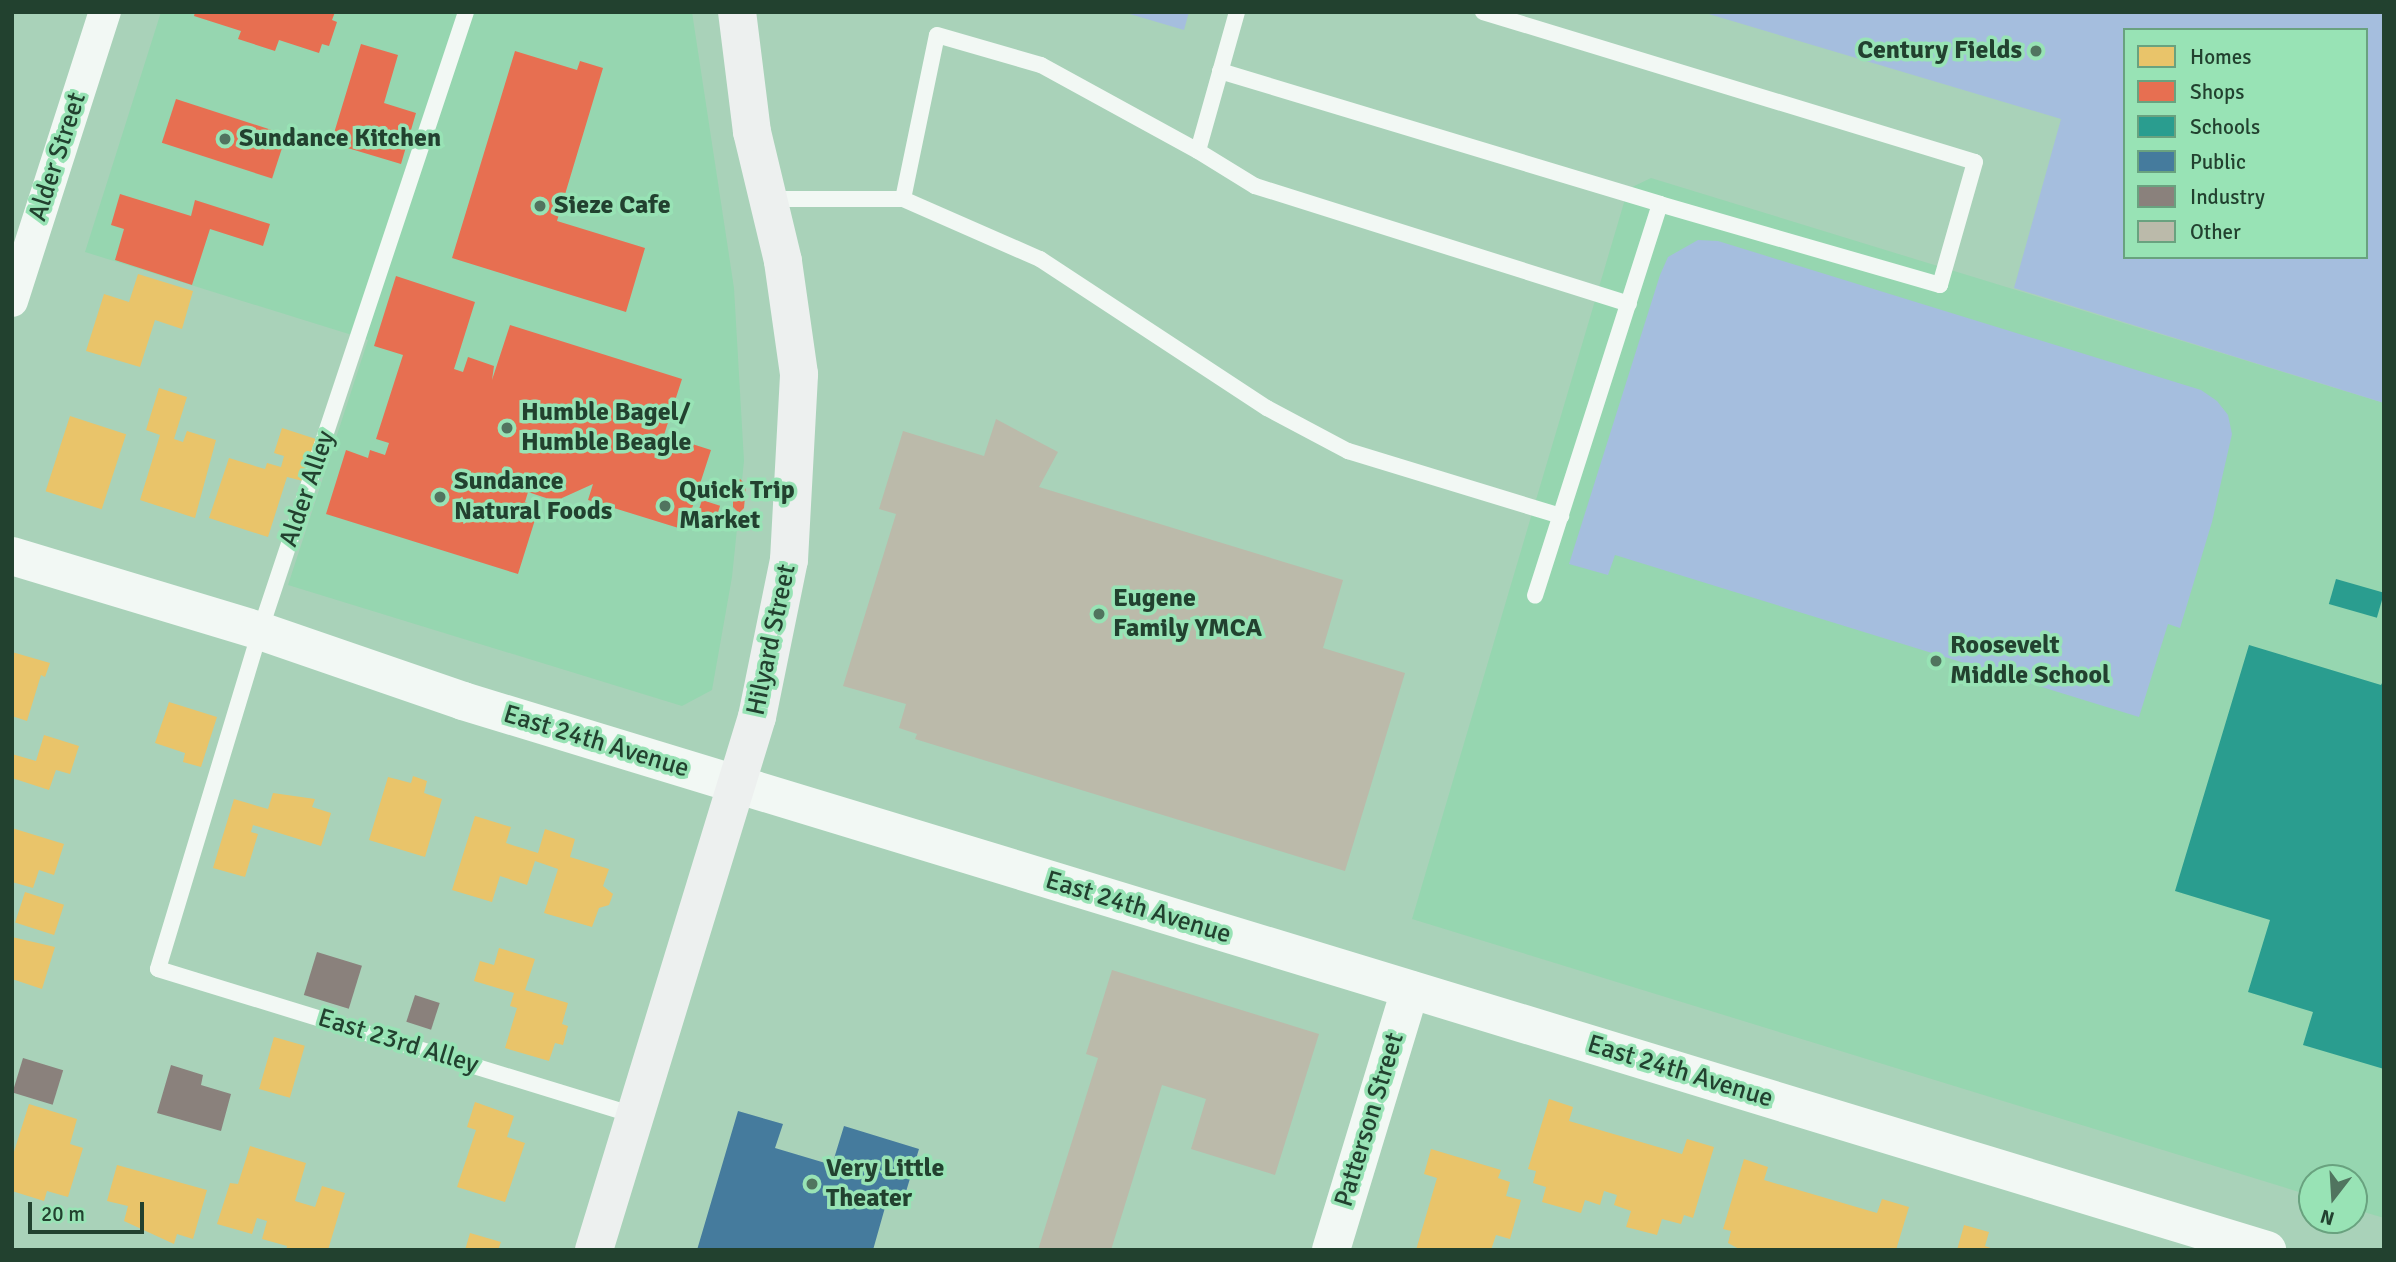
<!DOCTYPE html>
<style>
body{margin:0}
#map{position:relative;width:2396px;height:1262px;overflow:hidden;background:#a9d2b9;font-family:Signika,sans-serif}
div>[style]{position:absolute}
[style*='--x']{left:calc(var(--x)*1px);top:calc(var(--y)*1px);width:calc(var(--w)*1px);rotate:calc(var(--a)*1deg)}
.built>*{inset:0;background:#96d6b0}
.green>*{inset:0;background:#a5bede}
.homes>*{inset:0;background:#e9c46a;transform-origin:0 0}
.shops>*{inset:0;background:#e76f51;transform-origin:0 0}
.schools>*{inset:0;background:#2a9d8f;transform-origin:0 0}
.public>*{inset:0;background:#457b9d}
.industry>*{inset:0;background:#8a817c;transform-origin:0 0}
.building>*{inset:0;background:#bbbaaa}
.service>*{height:16px;margin:-8px;padding:0 8px;transform-origin:8px;border-radius:8px;background:#f2f8f4}
.minor>*{height:32px;margin:-16px;padding:0 16px;transform-origin:16px;border-radius:16px;background:#f2f8f4}
.tertiary>*{height:38px;margin:-19px;padding:0 19px;transform-origin:19px;border-radius:19px;background:#f2f8f4}
.primary>*{height:38px;margin:-19px;padding:0 19px;transform-origin:19px;border-radius:19px;background:#edf0ef}
.dots>*{width:19px;height:19px;translate:-50% -50%;box-sizing:border-box;border:4px solid #98e3b5;border-radius:50%}
span{translate:-50% -50%;white-space:nowrap;text-align:center;line-height:1.15;-webkit-text-stroke:7px #98e3b5;paint-order:stroke}
.poi-label{font-size:26px;color:#22412f;font-weight:700}
.right{translate:-100% -50%;text-align:right}
.left{translate:0 -50%;text-align:left}
.street-label{font-size:26px;color:#22412f}
.frame{position:absolute;inset:0;border:14px solid #22412f;pointer-events:none}
.legend{position:absolute;left:2123px;top:28px;width:245px;height:231px;box-sizing:border-box;background:#98e3b5;border:2px solid #69a27f;margin:0;padding:9px 12px;list-style:none;font-size:21px;color:#22412f}
.legend li{display:flex;align-items:center;gap:14px;height:35px}
.legend b{width:35px;border:2px solid #69a27f}
.north{position:absolute;left:2298px;top:1164px;width:70px;height:70px;box-sizing:border-box;background:#98e3b5;border:2px solid #69a27f;border-radius:50%;rotate:197deg;font-size:19px;font-weight:700;line-height:28px;text-align:center;color:#22412f}
.north::after{content:'';display:block;margin:auto;width:24px;height:32px;background:#51745f;clip-path:polygon(50% 0,100% 100%,50% 72%,0 100%)}
.scale{position:absolute;left:28px;top:1202px;width:116px;height:32px;box-sizing:border-box;border:4px solid #22412f;border-top:0;padding-left:9px;font-size:21px;line-height:24px;white-space:nowrap;color:#22412f;-webkit-text-stroke:5px #98e3b5;paint-order:stroke}
</style>
<div id="map">
<div class="built">
<i style="clip-path:polygon(161px 12px,692px 12px,734px 288px,744px 461px,732px 577px,712px 690px,682px 706px,288px 585px,368px 340px,85px 252px)"></i>
<i style="clip-path:polygon(1651px 178px,2384px 403px,2384px 1218px,2354px 1209px,2354px 1178px,2312px 1178px,2312px 1196px,1412px 919px,1628px 189px)"></i>
</div>
<div class="green">
<i style="clip-path:polygon(1123px 12px,1189px 12px,1184px 30px)"></i>
<i style="clip-path:polygon(evenodd,1702px 12px,2384px 12px,2384px 403px,2014px 288px,2061px 119px,1702px 12px,2125px 30px,2366px 30px,2366px 257px,2125px 257px,2125px 30px)"></i>
<i style="clip-path:polygon(1698px 240px,1718px 241px,2201px 390px,2217px 401px,2228px 415px,2232px 434px,2212px 522px,2180px 628px,2168px 624px,2139px 717px,1615px 555px,1608px 575px,1569px 564px,1660px 275px,1668px 257px)"></i>
</div>
<div class="homes">
<i style="clip-path:polygon(138px 274px,193px 291px,182px 329px,155px 320px,140px 367px,86px 351px,104px 294px,129px 302px)"></i>
<i style="clip-path:polygon(159px 388px,187px 397px,174px 439px,183px 442px,187px 431px,216px 440px,195px 518px,140px 500px,160px 435px,146px 430px)"></i>
<i style="left:70px;top:416px;width:59px;height:79px;rotate:18deg"></i>
<i style="clip-path:polygon(282px 428px,316px 439px,303px 481px,287px 477px,268px 537px,209px 518px,229px 458px,265px 469px,267px 463px,281px 467px,284px 456px,274px 453px)"></i>
<i style="clip-path:polygon(12px 652px,50px 663px,45px 677px,41px 675px,27px 721px,12px 716px)"></i>
<i style="clip-path:polygon(169px 702px,217px 717px,201px 767px,183px 762px,185px 753px,155px 743px)"></i>
<i style="clip-path:polygon(44px 735px,79px 746px,70px 774px,56px 770px,49px 790px,12px 778px,12px 754px,36px 761px)"></i>
<i style="clip-path:polygon(413px 776px,427px 781px,424px 793px,442px 799px,425px 857px,369px 840px,388px 777px,411px 783px)"></i>
<i style="clip-path:polygon(273px 793px,315px 799px,312px 807px,331px 813px,321px 846px,253px 825px,251px 832px,258px 834px,245px 877px,213px 868px,234px 799px,268px 809px)"></i>
<i style="clip-path:polygon(475px 816px,511px 827px,506px 843px,538px 853px,545px 829px,575px 839px,570px 857px,609px 869px,603px 886px,613px 894px,609px 905px,599px 908px,592px 927px,544px 913px,558px 869px,535px 861px,527px 885px,500px 876px,492px 902px,452px 890px)"></i>
<i style="clip-path:polygon(12px 828px,64px 844px,54px 875px,39px 870px,33px 888px,12px 882px)"></i>
<i style="left:25px;top:892px;width:41px;height:32px;rotate:18deg"></i>
<i style="clip-path:polygon(12px 937px,55px 947px,42px 989px,12px 979px)"></i>
<i style="clip-path:polygon(499px 948px,535px 959px,525px 990px,568px 1003px,562px 1024px,568px 1026px,563px 1045px,555px 1043px,549px 1061px,505px 1048px,517px 1008px,510px 1006px,514px 993px,474px 981px,480px 961px,494px 965px)"></i>
<i style="left:274px;top:1037px;width:32px;height:54px;rotate:16deg"></i>
<i style="clip-path:polygon(1549px 1099px,1573px 1107px,1569px 1121px,1682px 1154px,1687px 1139px,1714px 1147px,1693px 1218px,1684px 1215px,1681px 1224px,1662px 1219px,1657px 1235px,1626px 1227px,1631px 1211px,1614px 1205px,1617px 1195px,1604px 1191px,1600px 1205px,1585px 1200px,1581px 1213px,1542px 1202px,1546px 1187px,1533px 1183px,1536px 1171px,1528px 1169px)"></i>
<i style="clip-path:polygon(475px 1102px,514px 1116px,507px 1137px,525px 1143px,505px 1202px,457px 1187px,476px 1130px,467px 1127px)"></i>
<i style="clip-path:polygon(29px 1104px,77px 1119px,70px 1144px,83px 1148px,68px 1197px,47px 1191px,44px 1201px,12px 1191px,12px 1158px)"></i>
<i style="clip-path:polygon(250px 1146px,306px 1163px,295px 1201px,315px 1207px,322px 1186px,345px 1193px,328px 1250px,286px 1250px,287px 1246px,262px 1239px,267px 1221px,257px 1218px,252px 1234px,217px 1224px,230px 1183px,238px 1184px)"></i>
<i style="clip-path:polygon(1431px 1149px,1501px 1170px,1498px 1178px,1510px 1182px,1506px 1196px,1521px 1200px,1510px 1239px,1496px 1235px,1491px 1250px,1416px 1250px,1437px 1178px,1424px 1174px)"></i>
<i style="clip-path:polygon(1744px 1159px,1768px 1167px,1764px 1180px,1877px 1213px,1882px 1199px,1909px 1207px,1896px 1250px,1741px 1250px,1728px 1243px,1731px 1231px,1723px 1229px)"></i>
<i style="clip-path:polygon(117px 1165px,207px 1190px,193px 1239px,177px 1234px,174px 1244px,124px 1221px,128px 1206px,107px 1201px)"></i>
<i style="clip-path:polygon(1964px 1225px,1989px 1232px,1985px 1246px,1996px 1250px,1957px 1250px)"></i>
<i style="clip-path:polygon(470px 1233px,501px 1242px,498px 1250px,465px 1250px)"></i>
</div>
<div class="shops">
<i style="clip-path:polygon(195px 12px,335px 12px,332px 20px,337px 22px,329px 46px,322px 44px,319px 53px,279px 40px,275px 51px,238px 39px,241px 31px,194px 16px)"></i>
<i style="clip-path:polygon(361px 44px,398px 55px,384px 103px,416px 113px,401px 164px,331px 143px)"></i>
<i style="clip-path:polygon(515px 51px,577px 70px,580px 61px,603px 68px,557px 221px,645px 248px,626px 312px,452px 258px)"></i>
<i style="left:176px;top:99px;width:116px;height:46px;rotate:18deg"></i>
<i style="clip-path:polygon(120px 194px,191px 216px,195px 200px,270px 224px,263px 246px,210px 229px,192px 285px,115px 260px,124px 229px,111px 225px)"></i>
<i style="clip-path:polygon(396px 276px,475px 302px,454px 369px,463px 372px,468px 357px,494px 366px,492px 380px,510px 325px,682px 379px,664px 435px,711px 450px,685px 530px,588px 500px,593px 484px,562px 498px,561px 503px,528px 492px,525px 502px,539px 507px,518px 574px,326px 514px,346px 450px,368px 458px,370px 450px,385px 455px,389px 443px,376px 439px,403px 355px,374px 346px)"></i>
<i style="clip-path:polygon(740px 479px,746px 485px,744px 508px,739px 513px,733px 507px,733px 485px)"></i>
<i style="left:702px;top:500px;width:19px;height:26px;rotate:18deg"></i>
</div>
<div class="schools">
<i style="left:2336px;top:579px;width:50px;height:26px;rotate:16deg"></i>
<i style="clip-path:polygon(2249px 645px,2381px 685px,2384px 679px,2384px 1069px,2303px 1045px,2313px 1012px,2248px 992px,2270px 920px,2175px 891px)"></i>
</div>
<div class="public">
<i style="clip-path:polygon(738px 1111px,783px 1124px,775px 1148px,832px 1165px,844px 1126px,919px 1149px,901px 1208px,886px 1204px,873px 1250px,697px 1250px)"></i>
</div>
<div class="industry">
<i style="left:317px;top:952px;width:47px;height:45px;rotate:17deg"></i>
<i style="left:415px;top:995px;width:26px;height:28px;rotate:18deg"></i>
<i style="left:23px;top:1058px;width:42px;height:36px;rotate:17deg"></i>
<i style="clip-path:polygon(171px 1065px,203px 1075px,201px 1085px,231px 1094px,221px 1131px,157px 1113px)"></i>
</div>
<div class="building">
<i style="clip-path:polygon(996px 419px,1058px 452px,1039px 487px,1343px 580px,1323px 648px,1405px 673px,1345px 871px,915px 739px,917px 734px,899px 728px,906px 704px,843px 686px,896px 514px,879px 509px,903px 431px,984px 456px)"></i>
<i style="clip-path:polygon(1112px 970px,1319px 1034px,1275px 1175px,1191px 1149px,1206px 1099px,1162px 1085px,1111px 1250px,1038px 1250px,1098px 1058px,1086px 1054px)"></i>
</div>
<div class="service">
<i style="--x:466;--y:12;--w:652;--a:108.41"></i>
<i style="--x:260;--y:631;--w:353;--a:106.8"></i>
<i style="--x:158;--y:969;--w:501;--a:17.06"></i>
<i style="--x:1237;--y:12;--w:144;--a:105.7"></i>
<i style="--x:1198;--y:151;--w:67;--a:31.6"></i>
<i style="--x:1255;--y:186;--w:392;--a:17.5"></i>
<i style="--x:1483;--y:12;--w:514;--a:16.96"></i>
<i style="--x:1975;--y:162;--w:128;--a:105.9"></i>
<i style="--x:1940;--y:285;--w:291;--a:-163.9"></i>
<i style="--x:1660;--y:204;--w:411;--a:107.7"></i>
<i style="--x:1220;--y:71;--w:460;--a:16.8"></i>
<i style="--x:769;--y:199;--w:134;--a:0"></i>
<i style="--x:903;--y:199;--w:150;--a:23.7"></i>
<i style="--x:1040;--y:259;--w:272;--a:33.3"></i>
<i style="--x:1267;--y:408;--w:92;--a:28"></i>
<i style="--x:1348;--y:451;--w:223;--a:17"></i>
<i style="--x:903;--y:199;--w:167;--a:-78.3"></i>
<i style="--x:937;--y:35;--w:108;--a:16.1"></i>
<i style="--x:1041;--y:65;--w:179;--a:28.7"></i>
</div>
<div class="minor">
<i style="--x:12;--y:301;--w:304;--a:-72.2"></i>
</div>
<div class="tertiary">
<i style="--x:12;--y:556;--w:259;--a:16.8"></i>
<i style="--x:260;--y:631;--w:215;--a:19"></i>
<i style="--x:463;--y:701;--w:1886;--a:16.93"></i>
<i style="--x:1331;--y:1250;--w:272;--a:-73.1"></i>
</div>
<div class="primary">
<i style="--x:594;--y:1250;--w:557;--a:-73"></i>
<i style="--x:757;--y:717;--w:160;--a:-78.5"></i>
<i style="--x:789;--y:560;--w:186;--a:-86.9"></i>
<i style="--x:799;--y:374;--w:114;--a:-98.1"></i>
<i style="--x:783;--y:261;--w:133;--a:-103.5"></i>
<i style="--x:752;--y:132;--w:121;--a:-97.1"></i>
</div>
<div class="dots">
<i style="left:2036px;top:51px;background:#51745f"></i>
<i style="left:225px;top:139px;background:#51745f"></i>
<i style="left:540px;top:206px;background:#51745f"></i>
<i style="left:507px;top:428px;background:#51745f"></i>
<i style="left:440px;top:497px;background:#51745f"></i>
<i style="left:665px;top:506px;background:#51745f"></i>
<i style="left:1099px;top:614px;background:#51745f"></i>
<i style="left:1936px;top:661px;background:#51745f"></i>
<i style="left:812px;top:1184px;background:#51745f"></i>
</div>
<div class="poi-label">
<span class="right" style="left:2022px;top:51px">Century Fields</span>
<span class="left" style="left:239px;top:139px">Sundance Kitchen</span>
<span class="left" style="left:554px;top:206px">Sieze Cafe</span>
<span class="left" style="left:521px;top:428px">Humble Bagel/<br>Humble Beagle</span>
<span class="left" style="left:454px;top:497px">Sundance<br>Natural Foods</span>
<span class="left" style="left:679px;top:506px">Quick Trip<br>Market</span>
<span class="left" style="left:1113px;top:614px">Eugene<br>Family YMCA</span>
<span class="left" style="left:1950px;top:661px">Roosevelt<br>Middle School</span>
<span class="left" style="left:826px;top:1184px">Very Little<br>Theater</span>
</div>
<div class="street-label">
<span style="left:58px;top:157px;rotate:-72deg">Alder Street</span>
<span style="left:308px;top:489px;rotate:-71deg">Alder Alley</span>
<span style="left:772px;top:640px;rotate:-78deg">Hilyard Street</span>
<span style="left:596px;top:742px;rotate:17deg">East 24th Avenue</span>
<span style="left:1138px;top:908px;rotate:17deg">East 24th Avenue</span>
<span style="left:398px;top:1042px;rotate:17deg">East 23rd Alley</span>
<span style="left:1680px;top:1072px;rotate:17deg">East 24th Avenue</span>
<span style="left:1370px;top:1120px;rotate:-73deg">Patterson Street</span>
</div>
<div class="frame"></div>
<ul class="legend">
<li><b style="height:19px;background:#e9c46a"></b>Homes</li>
<li><b style="height:19px;background:#e76f51"></b>Shops</li>
<li><b style="height:19px;background:#2a9d8f"></b>Schools</li>
<li><b style="height:19px;background:#457b9d"></b>Public</li>
<li><b style="height:19px;background:#8a817c"></b>Industry</li>
<li><b style="height:19px;background:#bbbaaa"></b>Other</li>
</ul>
<div class="north">N</div>
<div class="scale">20 m</div>
</div>
